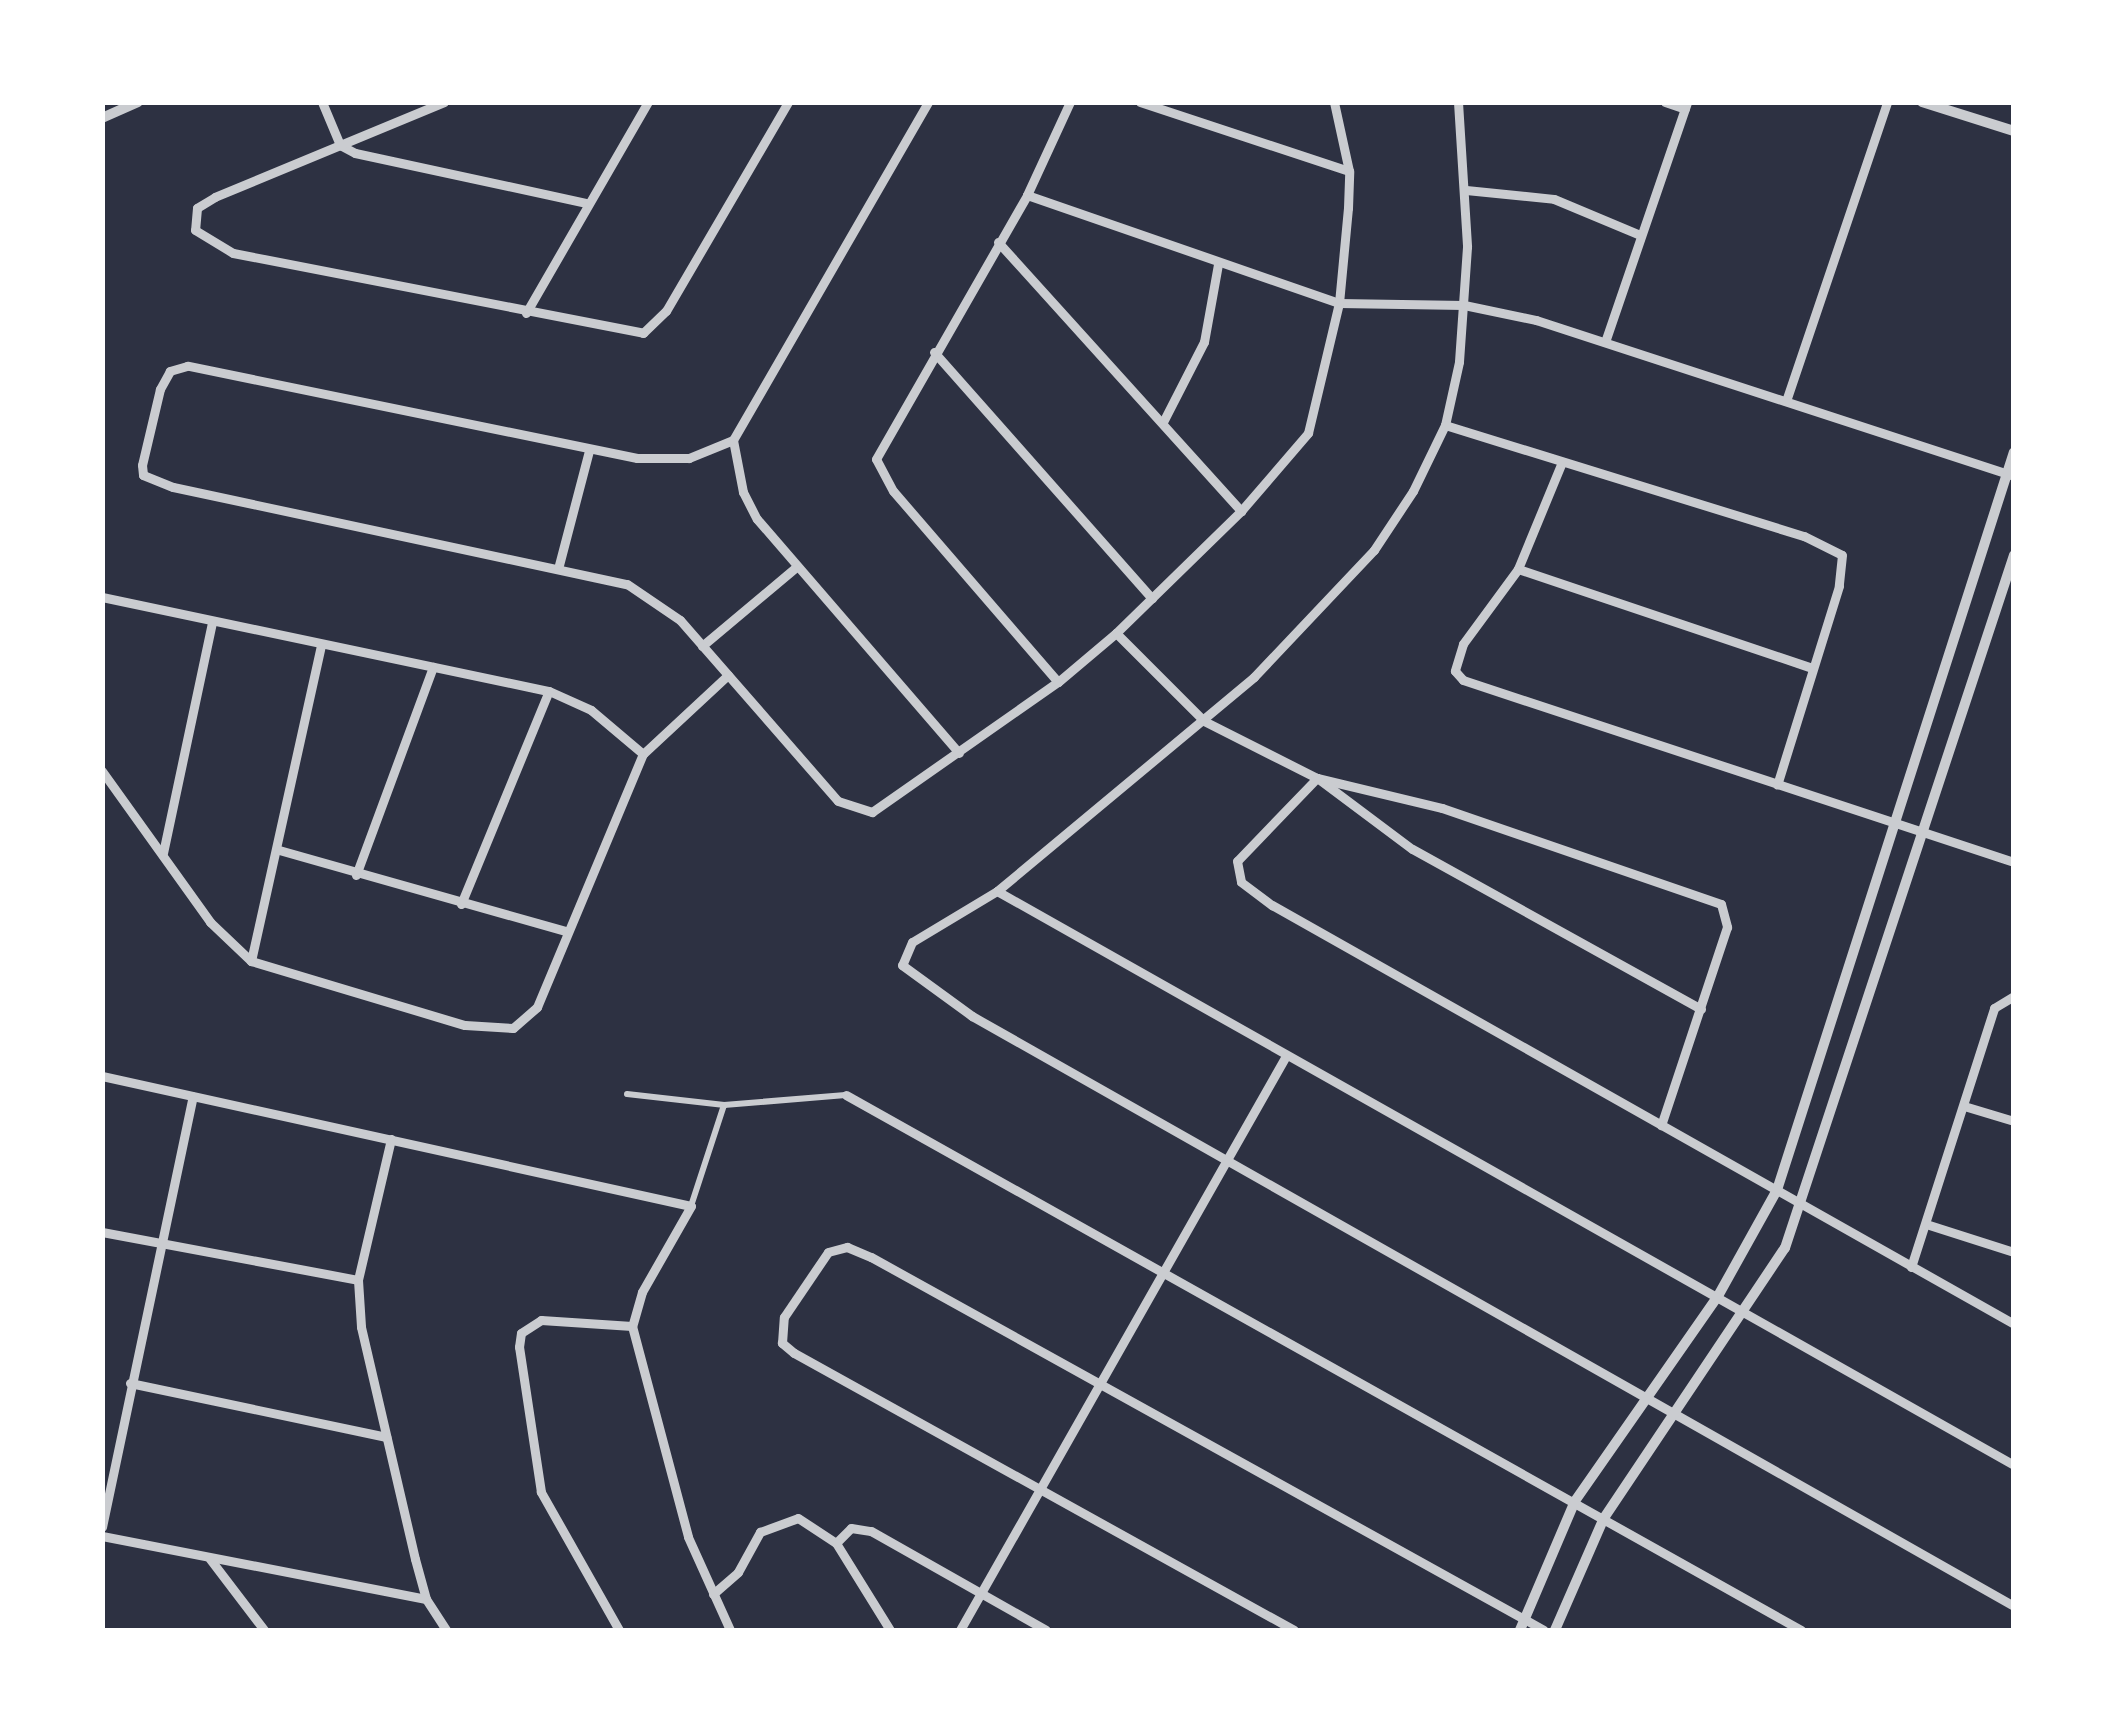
<!DOCTYPE html>
<style>
body{margin:0}
#map{position:relative;width:2116px;height:1733px;overflow:hidden;background:#2d3142;font-family:"Fira Sans",sans-serif}
div>[style]{position:absolute}
[style*='--x']{left:calc(var(--x)*1px);top:calc(var(--y)*1px);width:calc(var(--w)*1px);rotate:calc(var(--a)*1deg)}
.pedestrian>*{height:6px;margin:-3px;padding:0 3px;transform-origin:3px;border-radius:3px;background:#caccd0}
.minor>*{height:9px;margin:-4.5px;padding:0 4.5px;transform-origin:4.5px;border-radius:4.5px;background:#caccd0}
.tertiary>*{height:10px;margin:-5px;padding:0 5px;transform-origin:5px;border-radius:5px;background:#caccd0}
span{translate:-50% -50%;white-space:nowrap;text-align:center;line-height:1.15;-webkit-text-stroke:8px #fff;paint-order:stroke}
.frame{position:absolute;inset:0;border:105px solid #fff;pointer-events:none}
</style>
<div id="map">
<div class="pedestrian">
<i style="--x:627;--y:1094;--w:98;--a:6.5"></i>
<i style="--x:724;--y:1105;--w:122;--a:-4.7"></i>
<i style="--x:691;--y:1206;--w:106;--a:-71.9"></i>
</div>
<div class="minor">
<i style="--x:322;--y:102;--w:47;--a:67.3"></i>
<i style="--x:340;--y:145;--w:17;--a:28"></i>
<i style="--x:355;--y:153;--w:237;--a:12.2"></i>
<i style="--x:444;--y:102;--w:248;--a:157.5"></i>
<i style="--x:215;--y:197;--w:21;--a:149"></i>
<i style="--x:197;--y:208;--w:22;--a:95"></i>
<i style="--x:195;--y:230;--w:44;--a:31.2"></i>
<i style="--x:233;--y:253;--w:418;--a:11"></i>
<i style="--x:643;--y:333;--w:32;--a:-44"></i>
<i style="--x:666;--y:311;--w:242;--a:-59.7"></i>
<i style="--x:1140;--y:102;--w:220;--a:18.3"></i>
<i style="--x:1458;--y:102;--w:145;--a:86.4"></i>
<i style="--x:1467;--y:247;--w:115;--a:94"></i>
<i style="--x:1459;--y:362;--w:65;--a:102.5"></i>
<i style="--x:1445;--y:425;--w:73;--a:115.9"></i>
<i style="--x:1413;--y:491;--w:71;--a:123.5"></i>
<i style="--x:1374;--y:550;--w:175;--a:133.4"></i>
<i style="--x:1254;--y:677;--w:334;--a:140.2"></i>
<i style="--x:997;--y:891;--w:99;--a:149"></i>
<i style="--x:912;--y:942;--w:25;--a:113"></i>
<i style="--x:902;--y:965;--w:87;--a:36.1"></i>
<i style="--x:972;--y:1016;--w:1197;--a:29.52"></i>
<i style="--x:1665;--y:102;--w:21;--a:19"></i>
<i style="--x:1466;--y:190;--w:88;--a:5.8"></i>
<i style="--x:1554;--y:199;--w:93;--a:22.7"></i>
<i style="--x:1027;--y:195;--w:330;--a:19.1"></i>
<i style="--x:1339;--y:303;--w:125;--a:0.9"></i>
<i style="--x:1464;--y:305;--w:74;--a:11.8"></i>
<i style="--x:1536;--y:320;--w:503;--a:18.07"></i>
<i style="--x:998;--y:242;--w:363;--a:47.9"></i>
<i style="--x:526;--y:313;--w:244;--a:-60"></i>
<i style="--x:1605;--y:342;--w:254;--a:-71.1"></i>
<i style="--x:934;--y:352;--w:329;--a:48.5"></i>
<i style="--x:1786;--y:401;--w:316;--a:-71.3"></i>
<i style="--x:1163;--y:422;--w:90;--a:-62.9"></i>
<i style="--x:1204;--y:342;--w:79;--a:-79.8"></i>
<i style="--x:1445;--y:425;--w:376;--a:17.2"></i>
<i style="--x:1804;--y:536;--w:42;--a:26.6"></i>
<i style="--x:1842;--y:555;--w:31;--a:96"></i>
<i style="--x:1839;--y:586;--w:208;--a:107.3"></i>
<i style="--x:733;--y:440;--w:48;--a:157.8"></i>
<i style="--x:689;--y:458;--w:52;--a:180"></i>
<i style="--x:637;--y:458;--w:459;--a:-168.4"></i>
<i style="--x:187;--y:366;--w:18;--a:164"></i>
<i style="--x:170;--y:371;--w:21;--a:119"></i>
<i style="--x:160;--y:389;--w:78;--a:103.3"></i>
<i style="--x:142;--y:465;--w:10;--a:84"></i>
<i style="--x:143;--y:475;--w:32;--a:22"></i>
<i style="--x:173;--y:487;--w:464;--a:12.1"></i>
<i style="--x:627;--y:584;--w:64;--a:34.2"></i>
<i style="--x:680;--y:620;--w:240;--a:48.9"></i>
<i style="--x:838;--y:801;--w:36;--a:18"></i>
<i style="--x:872;--y:812;--w:227;--a:-35"></i>
<i style="--x:1058;--y:682;--w:76;--a:-40.2"></i>
<i style="--x:1116;--y:633;--w:175;--a:-44.3"></i>
<i style="--x:1241;--y:511;--w:103;--a:-49.3"></i>
<i style="--x:1308;--y:433;--w:134;--a:-76.6"></i>
<i style="--x:1339;--y:303;--w:95;--a:-84.6"></i>
<i style="--x:1348;--y:208;--w:37;--a:-88"></i>
<i style="--x:1349;--y:171;--w:71;--a:-102.3"></i>
<i style="--x:733;--y:440;--w:53;--a:79.1"></i>
<i style="--x:743;--y:492;--w:30;--a:63"></i>
<i style="--x:757;--y:519;--w:309;--a:49.2"></i>
<i style="--x:733;--y:440;--w:390;--a:-60"></i>
<i style="--x:1562;--y:462;--w:116;--a:112.4"></i>
<i style="--x:1518;--y:569;--w:93;--a:126.3"></i>
<i style="--x:1463;--y:644;--w:28;--a:107"></i>
<i style="--x:1455;--y:671;--w:12;--a:48"></i>
<i style="--x:1463;--y:680;--w:580;--a:18.28"></i>
<i style="--x:559;--y:565;--w:118;--a:-75.3"></i>
<i style="--x:1518;--y:569;--w:310;--a:18.6"></i>
<i style="--x:102;--y:597;--w:457;--a:11.9"></i>
<i style="--x:549;--y:691;--w:46;--a:24.3"></i>
<i style="--x:591;--y:710;--w:68;--a:40.2"></i>
<i style="--x:1116;--y:633;--w:124;--a:45"></i>
<i style="--x:1204;--y:721;--w:127;--a:26.8"></i>
<i style="--x:1317;--y:778;--w:129;--a:13.5"></i>
<i style="--x:1442;--y:808;--w:295;--a:19"></i>
<i style="--x:1721;--y:904;--w:24;--a:75"></i>
<i style="--x:1727;--y:927;--w:209;--a:108.4"></i>
<i style="--x:702;--y:646;--w:121;--a:-40"></i>
<i style="--x:1058;--y:682;--w:252;--a:-130.8"></i>
<i style="--x:893;--y:491;--w:36;--a:-118"></i>
<i style="--x:876;--y:459;--w:304;--a:-60.2"></i>
<i style="--x:1027;--y:195;--w:102;--a:-65.2"></i>
<i style="--x:102;--y:771;--w:186;--a:54.4"></i>
<i style="--x:210;--y:922;--w:57;--a:43.6"></i>
<i style="--x:251;--y:961;--w:223;--a:16.7"></i>
<i style="--x:465;--y:1025;--w:48;--a:3.6"></i>
<i style="--x:513;--y:1028;--w:32;--a:-41"></i>
<i style="--x:537;--y:1007;--w:274;--a:-67.3"></i>
<i style="--x:643;--y:754;--w:116;--a:-42.9"></i>
<i style="--x:279;--y:850;--w:300;--a:15.8"></i>
<i style="--x:163;--y:853;--w:236;--a:-78"></i>
<i style="--x:356;--y:875;--w:222;--a:-69.7"></i>
<i style="--x:997;--y:891;--w:1168;--a:29.44"></i>
<i style="--x:461;--y:904;--w:230;--a:-67.6"></i>
<i style="--x:251;--y:961;--w:324;--a:-77.5"></i>
<i style="--x:1701;--y:1009;--w:330;--a:-151"></i>
<i style="--x:1412;--y:849;--w:119;--a:-143.2"></i>
<i style="--x:1317;--y:778;--w:115;--a:133.9"></i>
<i style="--x:1237;--y:861;--w:21;--a:79"></i>
<i style="--x:1241;--y:882;--w:39;--a:37"></i>
<i style="--x:1272;--y:905;--w:852;--a:29.45"></i>
<i style="--x:102;--y:1076;--w:603;--a:12.45"></i>
<i style="--x:691;--y:1206;--w:99;--a:119.7"></i>
<i style="--x:642;--y:1292;--w:35;--a:106"></i>
<i style="--x:632;--y:1326;--w:218;--a:75.1"></i>
<i style="--x:688;--y:1537;--w:102;--a:65.7"></i>
<i style="--x:846;--y:1095;--w:1095;--a:29.26"></i>
<i style="--x:1964;--y:1106;--w:52;--a:16.7"></i>
<i style="--x:391;--y:1139;--w:145;--a:103.2"></i>
<i style="--x:358;--y:1280;--w:47;--a:86.3"></i>
<i style="--x:361;--y:1327;--w:238;--a:76.9"></i>
<i style="--x:415;--y:1559;--w:41;--a:74.6"></i>
<i style="--x:426;--y:1599;--w:37;--a:57"></i>
<i style="--x:1926;--y:1224;--w:92;--a:17.7"></i>
<i style="--x:102;--y:1232;--w:260;--a:10.6"></i>
<i style="--x:1911;--y:1267;--w:272;--a:-72.2"></i>
<i style="--x:1994;--y:1008;--w:23;--a:-31"></i>
<i style="--x:130;--y:1383;--w:262;--a:11.9"></i>
<i style="--x:102;--y:1527;--w:440;--a:-78.1"></i>
<i style="--x:102;--y:1536;--w:330;--a:11"></i>
<i style="--x:836;--y:1543;--w:21;--a:-45"></i>
<i style="--x:851;--y:1528;--w:20;--a:9"></i>
<i style="--x:871;--y:1531;--w:201;--a:29.5"></i>
<i style="--x:210;--y:1559;--w:89;--a:52.7"></i>
<i style="--x:713;--y:1594;--w:33;--a:-41"></i>
<i style="--x:738;--y:1572;--w:46;--a:-61.2"></i>
<i style="--x:760;--y:1532;--w:40;--a:-20.2"></i>
<i style="--x:798;--y:1518;--w:45;--a:33.3"></i>
<i style="--x:836;--y:1543;--w:102;--a:58.2"></i>
<i style="--x:619;--y:1630;--w:159;--a:-119.5"></i>
<i style="--x:541;--y:1492;--w:147;--a:-98.6"></i>
<i style="--x:519;--y:1347;--w:14;--a:-82"></i>
<i style="--x:521;--y:1333;--w:24;--a:-33"></i>
<i style="--x:541;--y:1320;--w:91;--a:3.8"></i>
<i style="--x:960;--y:1630;--w:660;--a:-60.41"></i>
<i style="--x:1294;--y:1630;--w:572;--a:-151.01"></i>
<i style="--x:794;--y:1353;--w:16;--a:-140"></i>
<i style="--x:782;--y:1343;--w:26;--a:-86"></i>
<i style="--x:784;--y:1317;--w:78;--a:-55.9"></i>
<i style="--x:828;--y:1252;--w:20;--a:-15"></i>
<i style="--x:847;--y:1247;--w:26;--a:23"></i>
<i style="--x:871;--y:1257;--w:769;--a:29"></i>
</div>
<div class="tertiary">
<i style="--x:1922;--y:102;--w:96;--a:17.5"></i>
<i style="--x:102;--y:118;--w:39;--a:-24"></i>
<i style="--x:1520;--y:1630;--w:140;--a:-66.9"></i>
<i style="--x:1575;--y:1501;--w:250;--a:-55.1"></i>
<i style="--x:1718;--y:1296;--w:121;--a:-60.9"></i>
<i style="--x:1777;--y:1190;--w:775;--a:-72.2"></i>
<i style="--x:1555;--y:1630;--w:122;--a:-66.4"></i>
<i style="--x:1604;--y:1518;--w:325;--a:-56.2"></i>
<i style="--x:1785;--y:1248;--w:730;--a:-71.71"></i>
</div>
<div class="frame"></div>
</div>
